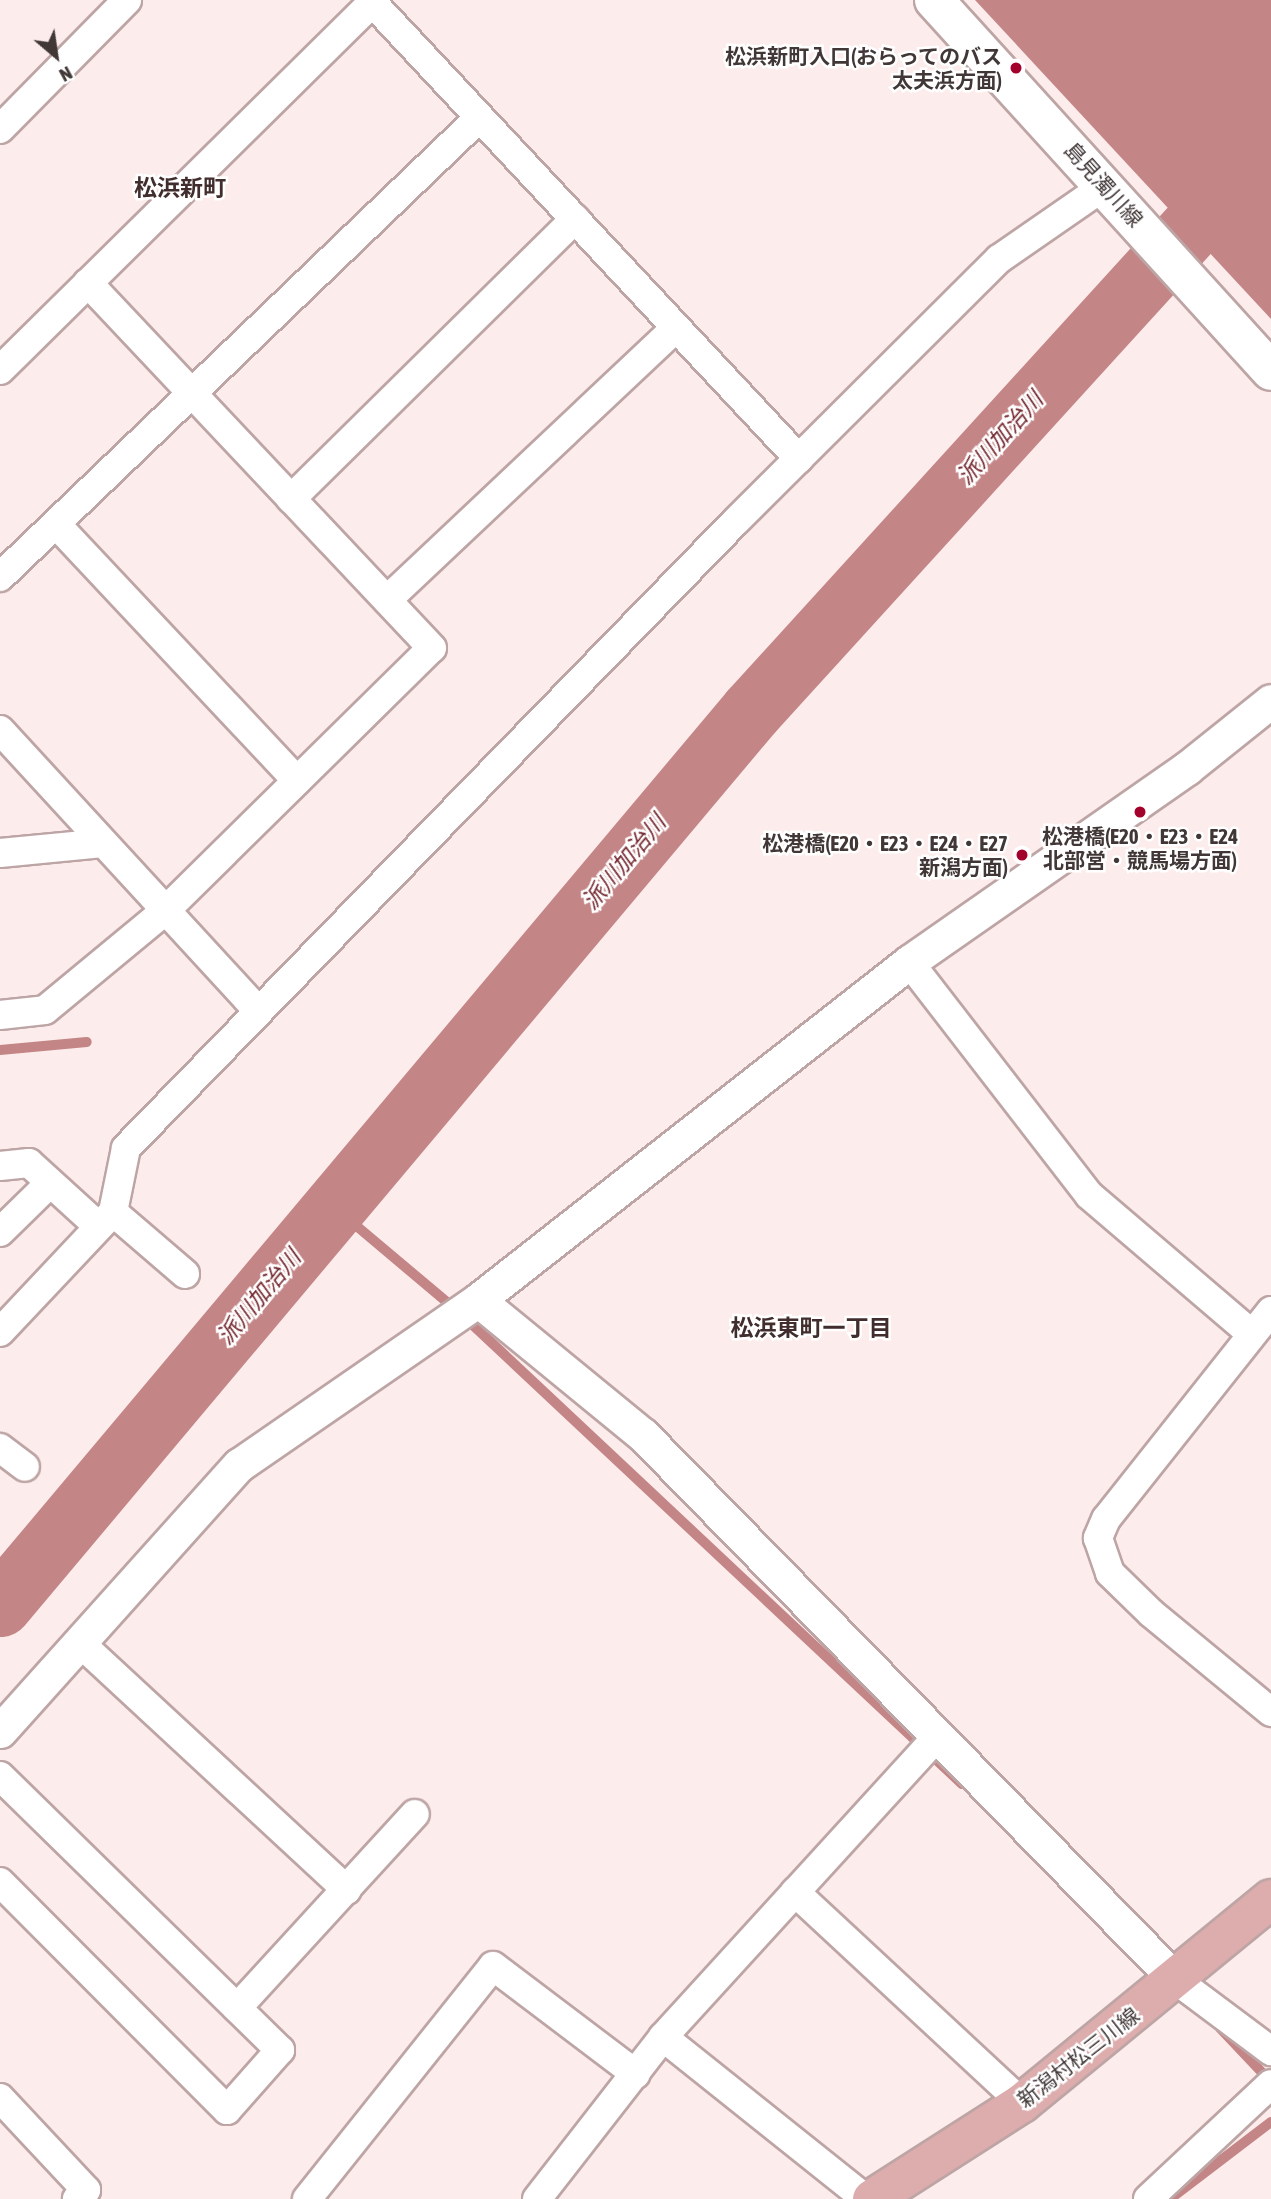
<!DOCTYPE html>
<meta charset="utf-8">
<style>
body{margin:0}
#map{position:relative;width:1271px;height:2199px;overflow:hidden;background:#fceceb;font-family:"Asap Condensed","Noto Sans JP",sans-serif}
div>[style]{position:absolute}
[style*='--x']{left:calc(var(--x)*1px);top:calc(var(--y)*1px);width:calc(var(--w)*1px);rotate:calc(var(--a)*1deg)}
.water>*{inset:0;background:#c48586}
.stream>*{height:10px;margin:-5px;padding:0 5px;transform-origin:5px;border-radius:5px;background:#c48586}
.river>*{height:63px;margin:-31.5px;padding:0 31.5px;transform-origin:31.5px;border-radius:31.5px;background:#c48586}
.roads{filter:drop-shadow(2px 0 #bea5a5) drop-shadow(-2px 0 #bea5a5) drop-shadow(0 2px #bea5a5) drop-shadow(0 -2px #bea5a5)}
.minor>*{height:28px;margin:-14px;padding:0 14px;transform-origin:14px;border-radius:14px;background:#fff}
.tertiary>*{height:33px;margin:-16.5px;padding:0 16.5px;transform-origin:16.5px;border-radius:16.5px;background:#fff}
.secondary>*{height:38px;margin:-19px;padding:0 19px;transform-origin:19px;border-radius:19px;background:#fff}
.primary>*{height:38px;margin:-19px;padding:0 19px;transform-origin:19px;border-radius:19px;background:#ddacad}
.dots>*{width:19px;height:19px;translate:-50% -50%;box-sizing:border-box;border:4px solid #fff;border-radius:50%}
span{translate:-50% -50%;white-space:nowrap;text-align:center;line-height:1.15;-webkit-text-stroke:5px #fff;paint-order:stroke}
.poi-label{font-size:21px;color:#413737;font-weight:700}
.right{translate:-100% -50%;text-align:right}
.street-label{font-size:21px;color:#413737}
.neighbourhood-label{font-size:23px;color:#412d2d;font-weight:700}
.water-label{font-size:23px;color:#74272e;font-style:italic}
.north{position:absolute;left:21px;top:21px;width:70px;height:70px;-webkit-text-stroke:5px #fff;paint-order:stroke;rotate:151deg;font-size:19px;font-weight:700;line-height:28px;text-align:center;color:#413737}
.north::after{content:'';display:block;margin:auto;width:24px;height:32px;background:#413737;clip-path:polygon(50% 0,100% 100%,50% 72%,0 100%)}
</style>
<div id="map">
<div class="water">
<i style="clip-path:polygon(975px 0,1271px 0,1271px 319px)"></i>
</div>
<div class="stream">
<i style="--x:0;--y:1050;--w:87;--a:-5.3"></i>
<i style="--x:334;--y:1207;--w:166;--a:40.1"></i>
<i style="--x:461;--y:1314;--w:687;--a:43.17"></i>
<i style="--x:1220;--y:2028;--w:74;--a:46.6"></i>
<i style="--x:1170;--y:2199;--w:127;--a:-37.3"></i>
</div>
<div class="river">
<i style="--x:0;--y:1605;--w:1168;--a:-49.97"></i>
<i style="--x:751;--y:711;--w:772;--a:-47.68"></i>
</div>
<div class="roads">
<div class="minor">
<i style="--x:370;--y:0;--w:628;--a:46.93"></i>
<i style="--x:0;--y:129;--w:181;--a:-45.4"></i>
<i style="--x:0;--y:370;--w:527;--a:-44.62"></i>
<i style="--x:291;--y:499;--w:399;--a:-44.6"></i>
<i style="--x:56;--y:524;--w:352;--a:46.8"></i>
<i style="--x:0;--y:577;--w:663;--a:-43.78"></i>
<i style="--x:387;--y:600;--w:397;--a:-43.3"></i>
<i style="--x:0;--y:730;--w:381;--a:47.4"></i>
<i style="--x:0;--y:853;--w:103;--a:-5.5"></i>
<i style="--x:909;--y:962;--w:294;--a:52.3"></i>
<i style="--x:1089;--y:1195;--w:214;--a:40.5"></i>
<i style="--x:0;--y:1015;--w:45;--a:-6.3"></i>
<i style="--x:45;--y:1010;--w:157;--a:-39.6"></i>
<i style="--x:166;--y:910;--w:373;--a:-44.6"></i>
<i style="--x:432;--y:648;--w:502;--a:-133.3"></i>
<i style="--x:0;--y:1166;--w:29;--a:-6"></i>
<i style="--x:29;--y:1163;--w:93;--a:42.4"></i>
<i style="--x:113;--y:1212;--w:95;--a:40.7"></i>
<i style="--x:0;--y:1232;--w:70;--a:-44.4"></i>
<i style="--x:1271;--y:1311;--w:265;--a:128.4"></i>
<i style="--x:1106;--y:1519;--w:21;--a:113"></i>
<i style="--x:1098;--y:1538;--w:37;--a:71"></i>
<i style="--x:1110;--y:1573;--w:57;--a:44.3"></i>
<i style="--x:1151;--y:1613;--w:156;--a:39.5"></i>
<i style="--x:0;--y:1332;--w:165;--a:-46.7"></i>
<i style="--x:113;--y:1212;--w:65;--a:-78.5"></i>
<i style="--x:126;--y:1148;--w:876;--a:-45.79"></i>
<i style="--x:737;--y:520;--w:370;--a:-44.9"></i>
<i style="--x:999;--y:259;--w:130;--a:-34.7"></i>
<i style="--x:0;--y:1448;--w:31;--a:37"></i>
<i style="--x:79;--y:1642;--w:365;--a:42.8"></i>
<i style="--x:0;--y:1776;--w:392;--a:44.4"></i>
<i style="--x:280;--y:2050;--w:80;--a:131.5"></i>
<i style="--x:227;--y:2110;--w:322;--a:-134.9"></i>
<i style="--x:795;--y:1892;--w:310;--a:42.9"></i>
<i style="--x:1176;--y:1980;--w:119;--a:36.8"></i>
<i style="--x:237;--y:2008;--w:263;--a:-47.5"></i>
<i style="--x:663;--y:2037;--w:260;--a:38.6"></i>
<i style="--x:0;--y:2098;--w:126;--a:46.9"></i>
<i style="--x:86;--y:2190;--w:13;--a:135"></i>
<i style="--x:307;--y:2199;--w:298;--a:-51.4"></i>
<i style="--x:493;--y:1966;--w:179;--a:37.1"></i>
<i style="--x:537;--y:2199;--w:205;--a:-52.1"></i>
<i style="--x:663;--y:2037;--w:408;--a:-47.6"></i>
<i style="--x:1148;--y:2199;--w:168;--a:-43.1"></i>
</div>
<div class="tertiary">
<i style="--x:478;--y:1300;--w:213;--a:39.3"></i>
<i style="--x:643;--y:1435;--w:762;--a:45.64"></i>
<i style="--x:0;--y:1731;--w:358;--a:-48.1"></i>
<i style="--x:239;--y:1465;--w:290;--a:-34.6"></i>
<i style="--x:478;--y:1300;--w:548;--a:-38.1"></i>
<i style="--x:909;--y:962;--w:339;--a:-34.9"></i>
<i style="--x:1187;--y:768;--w:107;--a:-38.6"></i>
</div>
<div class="secondary">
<i style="--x:934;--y:0;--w:501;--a:47.75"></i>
</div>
<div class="primary">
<i style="--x:872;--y:2199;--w:178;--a:-32.6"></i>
<i style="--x:1022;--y:2103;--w:322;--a:-39.3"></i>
</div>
</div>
<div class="dots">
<i style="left:1016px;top:68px;background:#a2022b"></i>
<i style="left:1140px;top:812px;background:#a2022b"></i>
<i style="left:1022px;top:855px;background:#a2022b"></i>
</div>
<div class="poi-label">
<span class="right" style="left:1002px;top:68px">松浜新町入口(おらってのバス<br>太夫浜方面)</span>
<span style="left:1140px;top:848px">松港橋(E20・E23・E24<br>北部営・競馬場方面)</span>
<span class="right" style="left:1008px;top:855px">松港橋(E20・E23・E24・E27<br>新潟方面)</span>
</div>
<div class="street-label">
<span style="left:1104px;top:184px;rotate:48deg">島見濁川線</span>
<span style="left:1078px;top:2057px;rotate:-38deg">新潟村松三川線</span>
</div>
<div class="neighbourhood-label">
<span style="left:180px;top:188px">松浜新町</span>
<span style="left:811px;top:1328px">松浜東町一丁目</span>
</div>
<div class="water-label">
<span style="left:1000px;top:438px;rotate:-48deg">派川加治川</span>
<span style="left:624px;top:862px;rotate:-50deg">派川加治川</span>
<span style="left:259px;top:1297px;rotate:-50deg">派川加治川</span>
</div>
<div class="north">N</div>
</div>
